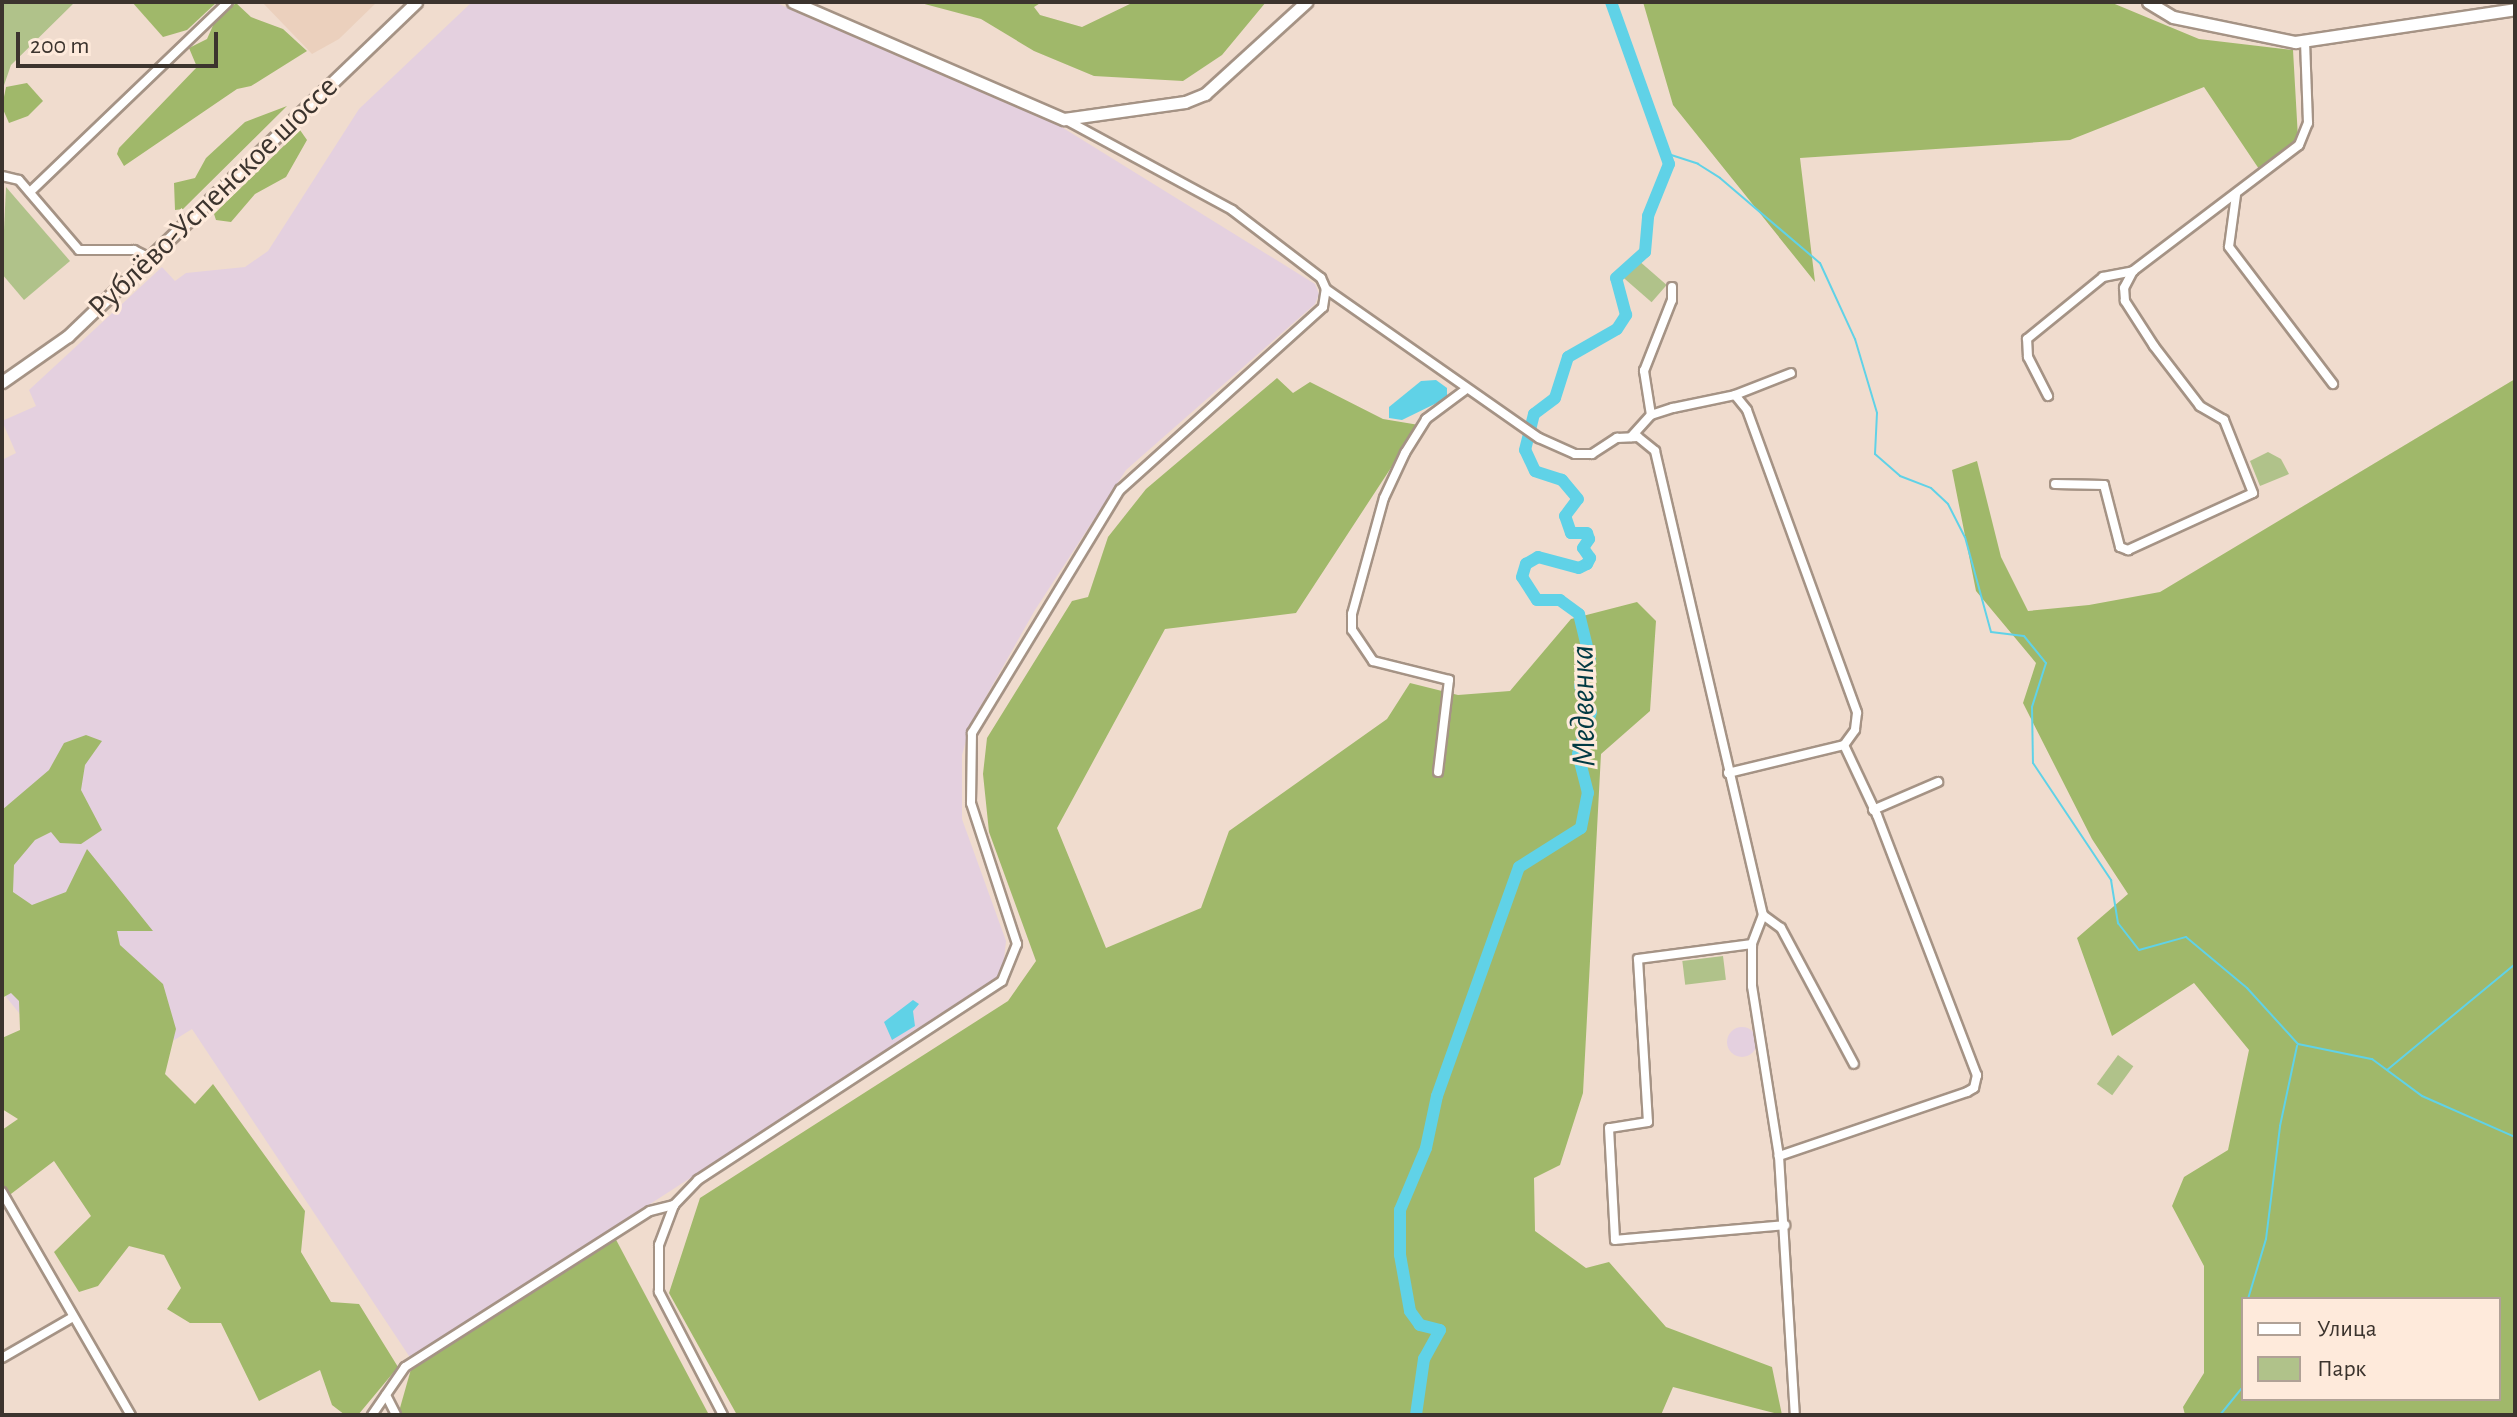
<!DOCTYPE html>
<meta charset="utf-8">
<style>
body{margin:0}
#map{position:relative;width:2517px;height:1417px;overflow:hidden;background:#f0dcce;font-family:"Alegreya Sans",sans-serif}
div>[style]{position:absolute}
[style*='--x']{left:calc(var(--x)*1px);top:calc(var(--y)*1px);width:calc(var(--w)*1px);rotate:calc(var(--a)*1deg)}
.built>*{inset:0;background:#ebd0bd}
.industrial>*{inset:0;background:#e4d0df}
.round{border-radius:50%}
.green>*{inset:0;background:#b0c28a;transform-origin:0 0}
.forest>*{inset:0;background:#a0b86a}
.water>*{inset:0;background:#60d2e7}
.stream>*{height:2px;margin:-1px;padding:0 1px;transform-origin:1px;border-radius:1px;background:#60d2e7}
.river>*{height:12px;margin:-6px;padding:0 6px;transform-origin:6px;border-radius:6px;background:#60d2e7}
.roads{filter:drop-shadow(2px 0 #a59385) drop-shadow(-2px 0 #a59385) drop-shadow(0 2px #a59385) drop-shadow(0 -2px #a59385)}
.minor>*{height:8px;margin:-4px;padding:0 4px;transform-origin:4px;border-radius:4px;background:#fff}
.major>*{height:11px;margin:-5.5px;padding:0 5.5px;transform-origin:5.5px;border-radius:5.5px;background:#fff}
span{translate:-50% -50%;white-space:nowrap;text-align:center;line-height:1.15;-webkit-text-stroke:6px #feeadb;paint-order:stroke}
.street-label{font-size:32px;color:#3c342e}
.water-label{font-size:34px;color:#023a43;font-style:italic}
.frame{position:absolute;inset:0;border:4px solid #3c342e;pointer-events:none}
.legend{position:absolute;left:2241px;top:1297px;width:260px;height:104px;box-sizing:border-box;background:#feeadb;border:2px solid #b0a196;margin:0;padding:10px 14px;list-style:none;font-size:24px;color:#3c342e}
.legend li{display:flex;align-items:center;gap:16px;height:40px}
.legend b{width:40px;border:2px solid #b0a196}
.scale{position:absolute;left:16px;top:32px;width:202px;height:36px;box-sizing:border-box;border:4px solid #3c342e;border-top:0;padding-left:10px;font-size:24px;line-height:28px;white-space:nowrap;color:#3c342e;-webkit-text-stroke:6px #feeadb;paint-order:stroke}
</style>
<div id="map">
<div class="built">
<i style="clip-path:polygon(262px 2px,377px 2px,339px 39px,312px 54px)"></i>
</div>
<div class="industrial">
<i style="clip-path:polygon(472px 2px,774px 2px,1039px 113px,1315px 284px,1319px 294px,1315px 304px,1126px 470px,1035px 610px,971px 723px,962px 755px,962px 819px,1006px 941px,1003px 968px,994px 981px,411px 1359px,192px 1029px,86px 1095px,2px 992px,2px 460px,16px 453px,2px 421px,36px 406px,29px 390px,162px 267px,175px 281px,186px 273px,245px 267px,268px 251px,359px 109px)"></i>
<i class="round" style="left:1727px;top:1027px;width:30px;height:30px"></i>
</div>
<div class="green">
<i style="clip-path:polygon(2px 2px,75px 2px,11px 65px,2px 91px)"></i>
<i style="clip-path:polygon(6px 187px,70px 261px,24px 300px,2px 274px)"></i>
<i style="left:1638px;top:260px;width:38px;height:23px;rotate:41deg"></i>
<i style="clip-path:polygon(2268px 452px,2281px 459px,2289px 474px,2260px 486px,2250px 461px)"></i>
<i style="left:1723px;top:956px;width:24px;height:41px;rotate:83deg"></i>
<i style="left:2118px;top:1055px;width:19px;height:36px;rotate:36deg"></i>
</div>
<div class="forest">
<i style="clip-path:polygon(132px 2px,217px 2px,187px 30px,163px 37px)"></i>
<i style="clip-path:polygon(917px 2px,1042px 2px,1034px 7px,1040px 15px,1082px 27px,1134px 2px,1266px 2px,1222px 55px,1183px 81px,1094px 76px,1034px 51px,981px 19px)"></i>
<i style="clip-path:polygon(1643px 2px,2110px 2px,2199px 39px,2293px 50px,2298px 138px,2259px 169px,2204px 87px,2070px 140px,1800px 158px,1815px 282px,1673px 105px)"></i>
<i style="clip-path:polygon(236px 3px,251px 17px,283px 29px,307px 51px,251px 86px,237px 89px,124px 166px,117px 154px,119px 148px,197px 67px,189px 48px,207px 39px,215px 21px)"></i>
<i style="clip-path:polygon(27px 83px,43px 101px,28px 116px,9px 123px,2px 107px,6px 87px)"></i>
<i style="clip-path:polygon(287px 106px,183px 209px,175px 210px,174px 183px,195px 178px,206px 158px,245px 122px)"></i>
<i style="clip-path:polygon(300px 130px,307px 140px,286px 177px,255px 194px,231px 222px,216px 220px,214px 214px)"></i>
<i style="clip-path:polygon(1277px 378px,1293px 393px,1310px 382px,1383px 419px,1419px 425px,1296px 613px,1165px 629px,1057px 828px,1106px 948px,1201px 908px,1229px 831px,1387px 719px,1410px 683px,1458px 695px,1510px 691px,1571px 619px,1637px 602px,1656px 621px,1650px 711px,1601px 754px,1583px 1093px,1560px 1165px,1534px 1178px,1535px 1231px,1586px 1268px,1609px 1262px,1666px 1327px,1772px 1367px,1782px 1415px,1673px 1387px,1661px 1415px,737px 1415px,669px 1293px,700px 1198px,1008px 1001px,1036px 961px,989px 832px,983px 774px,987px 738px,1072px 601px,1088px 597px,1108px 537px,1146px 489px)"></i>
<i style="clip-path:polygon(evenodd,2515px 379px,2515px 1415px,2185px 1415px,2183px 1407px,2204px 1373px,2204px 1266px,2172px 1206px,2184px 1177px,2228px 1150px,2249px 1050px,2194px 983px,2112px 1036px,2077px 938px,2128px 894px,2092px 839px,2023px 703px,2036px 663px,1976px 591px,1952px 470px,1977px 461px,2001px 557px,2028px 611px,2089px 605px,2160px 592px,2515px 379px,2243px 1299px,2499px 1299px,2499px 1399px,2243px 1399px,2243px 1299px)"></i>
<i style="clip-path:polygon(86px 735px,102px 741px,85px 765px,81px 790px,102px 830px,81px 844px,60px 843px,51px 832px,35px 840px,14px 865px,13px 892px,32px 905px,66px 892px,87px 849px,153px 931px,117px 931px,120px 945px,163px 984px,176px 1029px,165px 1074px,195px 1104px,213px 1084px,305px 1211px,301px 1252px,331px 1302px,359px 1304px,398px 1367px,358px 1415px,345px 1415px,332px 1405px,320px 1370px,259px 1401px,221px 1323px,190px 1323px,167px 1309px,181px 1288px,164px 1255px,129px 1246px,98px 1286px,79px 1292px,54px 1252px,91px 1216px,54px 1161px,7px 1197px,2px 1186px,2px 1130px,18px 1119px,2px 1109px,2px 1038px,20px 1030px,19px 1001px,11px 993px,2px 998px,2px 810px,49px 770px,64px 743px)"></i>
<i style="clip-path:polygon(613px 1234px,709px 1415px,398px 1415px,413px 1362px)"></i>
</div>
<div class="water">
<i style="clip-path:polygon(1436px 380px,1447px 388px,1447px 398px,1402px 420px,1389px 418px,1389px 407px,1421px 381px)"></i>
<i style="clip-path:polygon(913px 1000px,919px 1004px,913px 1011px,915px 1026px,892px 1040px,884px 1022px)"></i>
</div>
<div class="stream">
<i style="--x:1665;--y:153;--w:35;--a:18"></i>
<i style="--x:1698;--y:164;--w:26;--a:32"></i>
<i style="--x:1720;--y:178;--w:131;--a:40.4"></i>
<i style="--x:1820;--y:263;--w:84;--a:65.3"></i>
<i style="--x:1855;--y:339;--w:77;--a:73.4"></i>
<i style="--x:1877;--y:413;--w:41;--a:92.8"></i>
<i style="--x:1875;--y:454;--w:33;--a:41"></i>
<i style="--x:1900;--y:476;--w:33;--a:21"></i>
<i style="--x:1931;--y:488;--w:23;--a:43"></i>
<i style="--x:1948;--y:504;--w:37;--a:63"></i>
<i style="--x:1965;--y:537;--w:98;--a:74.7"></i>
<i style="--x:1991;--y:632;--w:33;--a:7"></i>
<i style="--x:2024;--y:636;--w:35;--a:51"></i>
<i style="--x:2046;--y:663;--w:46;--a:107.7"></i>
<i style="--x:2032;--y:707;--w:56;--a:89"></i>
<i style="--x:2033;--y:763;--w:141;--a:56.3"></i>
<i style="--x:2111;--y:880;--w:44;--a:80.8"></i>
<i style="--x:2118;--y:923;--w:34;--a:52"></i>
<i style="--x:2139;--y:950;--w:49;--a:-15.5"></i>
<i style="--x:2186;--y:937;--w:80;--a:39.9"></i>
<i style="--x:2247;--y:988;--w:76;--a:47.7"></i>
<i style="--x:2298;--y:1044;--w:76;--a:11.5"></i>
<i style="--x:2372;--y:1059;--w:62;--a:36.5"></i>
<i style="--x:2422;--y:1096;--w:102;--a:23.8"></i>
<i style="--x:2387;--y:1070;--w:166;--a:-39.6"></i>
<i style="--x:2248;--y:1299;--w:63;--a:-73.3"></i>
<i style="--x:2266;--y:1239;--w:114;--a:-82.9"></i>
<i style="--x:2280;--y:1126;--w:82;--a:-78"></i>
<i style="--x:2220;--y:1415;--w:36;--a:-51"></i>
</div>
<div class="river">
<i style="--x:1416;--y:1415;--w:57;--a:-81.9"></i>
<i style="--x:1424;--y:1359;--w:33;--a:-61"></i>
<i style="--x:1440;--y:1330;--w:21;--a:-166"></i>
<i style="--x:1420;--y:1325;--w:17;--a:-126"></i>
<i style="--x:1410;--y:1311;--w:57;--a:-100.1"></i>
<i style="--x:1400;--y:1255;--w:45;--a:-90"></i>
<i style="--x:1400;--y:1210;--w:67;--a:-67.2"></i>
<i style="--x:1426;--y:1148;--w:53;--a:-78.1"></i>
<i style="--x:1437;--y:1096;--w:243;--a:-70.3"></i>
<i style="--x:1519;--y:867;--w:73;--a:-32.2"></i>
<i style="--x:1581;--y:828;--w:36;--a:-79"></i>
<i style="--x:1588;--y:793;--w:40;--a:-104.4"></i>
<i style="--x:1578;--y:754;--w:44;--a:-72.8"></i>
<i style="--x:1591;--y:712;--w:28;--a:-113"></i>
<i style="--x:1580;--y:686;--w:29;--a:-70"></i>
<i style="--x:1590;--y:659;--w:46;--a:-103.7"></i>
<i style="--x:1579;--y:614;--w:24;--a:-144"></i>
<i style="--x:1560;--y:600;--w:23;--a:180"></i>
<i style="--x:1537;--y:600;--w:27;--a:-123"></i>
<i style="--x:1522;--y:577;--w:14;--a:-73"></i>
<i style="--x:1526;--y:564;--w:14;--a:-30"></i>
<i style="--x:1538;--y:557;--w:42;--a:15"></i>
<i style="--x:1579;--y:568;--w:9;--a:-27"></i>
<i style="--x:1587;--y:564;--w:7;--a:-63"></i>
<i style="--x:1590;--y:558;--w:12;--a:-125"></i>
<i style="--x:1583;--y:548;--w:11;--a:-56"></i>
<i style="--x:1589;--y:539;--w:6;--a:-108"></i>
<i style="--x:1587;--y:533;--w:16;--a:180"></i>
<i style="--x:1571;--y:533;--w:18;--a:-109"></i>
<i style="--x:1565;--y:516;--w:21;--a:-53"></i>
<i style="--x:1578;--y:499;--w:25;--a:-130"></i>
<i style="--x:1562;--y:480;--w:28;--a:-162"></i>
<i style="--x:1535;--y:471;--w:23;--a:-115"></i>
<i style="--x:1525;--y:450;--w:37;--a:-76"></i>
<i style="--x:1534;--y:414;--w:26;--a:-37"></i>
<i style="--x:1555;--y:398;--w:43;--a:-72.4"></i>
<i style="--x:1568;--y:357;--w:56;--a:-29.7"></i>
<i style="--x:1617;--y:329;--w:17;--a:-57"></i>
<i style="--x:1626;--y:315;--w:38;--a:-105"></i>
<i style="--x:1616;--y:278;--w:39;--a:-42"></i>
<i style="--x:1645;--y:252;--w:36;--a:-85"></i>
<i style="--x:1648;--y:216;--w:56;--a:-68"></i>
<i style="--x:1669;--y:164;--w:172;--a:-109.7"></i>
</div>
<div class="roads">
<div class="minor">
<i style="--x:1064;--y:119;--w:191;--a:28.4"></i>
<i style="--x:1232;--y:210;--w:112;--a:37.4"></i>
<i style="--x:1321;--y:278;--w:12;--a:66"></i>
<i style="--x:1326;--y:289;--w:260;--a:35"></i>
<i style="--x:1539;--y:438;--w:39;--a:24"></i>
<i style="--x:1575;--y:454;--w:17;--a:0"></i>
<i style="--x:1592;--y:454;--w:30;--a:-33"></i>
<i style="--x:1617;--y:438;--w:21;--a:-3"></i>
<i style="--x:1638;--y:437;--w:22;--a:39"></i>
<i style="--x:1655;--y:451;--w:476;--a:76.9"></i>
<i style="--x:1763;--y:915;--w:31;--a:111"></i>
<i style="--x:1752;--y:944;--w:42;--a:90"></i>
<i style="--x:1752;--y:986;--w:172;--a:81"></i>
<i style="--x:1779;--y:1156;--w:259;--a:86.5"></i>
<i style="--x:2;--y:176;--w:17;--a:13"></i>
<i style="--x:19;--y:180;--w:92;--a:49.4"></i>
<i style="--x:79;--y:250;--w:55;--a:0"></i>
<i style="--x:134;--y:250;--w:18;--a:27"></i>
<i style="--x:30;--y:192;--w:274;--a:-43.8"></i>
<i style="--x:2236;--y:195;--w:52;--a:97.7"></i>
<i style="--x:2229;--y:247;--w:172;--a:52.8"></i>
<i style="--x:1735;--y:395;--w:60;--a:-21.4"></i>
<i style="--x:2048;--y:396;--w:44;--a:-117.1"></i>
<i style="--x:2028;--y:357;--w:18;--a:-93"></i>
<i style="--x:2027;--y:339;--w:98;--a:-39.2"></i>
<i style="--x:2103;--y:277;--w:31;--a:-11"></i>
<i style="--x:1651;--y:415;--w:45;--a:-99"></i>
<i style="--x:1644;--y:371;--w:76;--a:-68.5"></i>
<i style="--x:1672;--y:300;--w:13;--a:-90"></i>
<i style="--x:1631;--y:437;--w:30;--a:-48"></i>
<i style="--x:1651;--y:415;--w:23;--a:-18"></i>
<i style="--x:1673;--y:408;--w:63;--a:-11.8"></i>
<i style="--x:1735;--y:395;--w:19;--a:51"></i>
<i style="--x:1747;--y:410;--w:322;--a:70"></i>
<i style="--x:1857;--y:713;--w:17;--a:97"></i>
<i style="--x:1855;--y:730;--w:19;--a:126"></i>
<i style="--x:2055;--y:484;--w:49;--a:1.2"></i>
<i style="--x:2104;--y:485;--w:64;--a:75.5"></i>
<i style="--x:2120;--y:547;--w:9;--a:21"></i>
<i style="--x:2128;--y:550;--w:137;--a:-24.5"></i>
<i style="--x:2253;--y:493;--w:79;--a:-111.7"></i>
<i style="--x:2224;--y:420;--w:28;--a:-150"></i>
<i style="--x:2200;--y:406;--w:76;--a:-127.5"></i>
<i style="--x:2154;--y:346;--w:54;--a:-122.8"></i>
<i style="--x:2125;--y:301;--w:13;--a:-94"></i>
<i style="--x:2124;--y:288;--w:19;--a:-62"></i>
<i style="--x:2133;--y:271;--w:208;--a:-37.2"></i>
<i style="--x:2299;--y:145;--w:24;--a:-68"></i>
<i style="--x:2308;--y:123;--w:81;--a:-92.1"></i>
<i style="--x:1438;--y:772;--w:93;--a:-83.2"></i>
<i style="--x:1449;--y:680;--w:78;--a:-166"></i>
<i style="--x:1373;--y:661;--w:37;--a:-124"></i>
<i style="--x:1352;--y:630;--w:16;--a:-90"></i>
<i style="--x:1352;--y:614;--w:120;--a:-74.6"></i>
<i style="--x:1384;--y:498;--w:50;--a:-65"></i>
<i style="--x:1405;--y:453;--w:40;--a:-58"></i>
<i style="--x:1426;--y:419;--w:49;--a:-36.6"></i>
<i style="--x:1728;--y:773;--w:119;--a:-13.6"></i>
<i style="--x:1844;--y:745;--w:77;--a:64.8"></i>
<i style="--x:1877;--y:815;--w:279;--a:69"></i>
<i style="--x:1977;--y:1075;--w:13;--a:103"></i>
<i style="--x:1974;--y:1088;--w:8;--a:150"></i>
<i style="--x:1967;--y:1092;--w:199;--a:161.2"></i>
<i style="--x:1873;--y:810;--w:71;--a:-23.3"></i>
<i style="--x:1763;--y:915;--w:22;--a:36"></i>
<i style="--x:1781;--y:928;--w:154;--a:61.8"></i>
<i style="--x:1752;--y:944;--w:115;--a:172.5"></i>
<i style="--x:1638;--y:959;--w:163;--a:86.5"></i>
<i style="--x:1648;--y:1122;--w:39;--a:171"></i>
<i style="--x:1609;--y:1128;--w:112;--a:86.9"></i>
<i style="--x:1615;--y:1240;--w:171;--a:-5"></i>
<i style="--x:2;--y:1192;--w:258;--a:60"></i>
<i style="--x:2;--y:1358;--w:82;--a:-30"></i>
<i style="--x:386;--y:1395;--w:22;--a:63"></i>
<i style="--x:372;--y:1415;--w:58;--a:-55.5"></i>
<i style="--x:405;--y:1367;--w:290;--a:-32.5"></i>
<i style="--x:650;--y:1211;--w:25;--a:-14"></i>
<i style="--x:723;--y:1415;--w:139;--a:-117.5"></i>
<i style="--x:659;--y:1292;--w:47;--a:-90"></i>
<i style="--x:659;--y:1245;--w:43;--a:-69.4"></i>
<i style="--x:674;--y:1205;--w:35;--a:-46"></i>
<i style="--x:698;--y:1180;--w:363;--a:-33.2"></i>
<i style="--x:1002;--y:981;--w:40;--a:-68"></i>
<i style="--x:1017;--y:944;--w:148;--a:-108.1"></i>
<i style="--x:971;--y:803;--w:70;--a:-89.2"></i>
<i style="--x:972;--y:733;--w:285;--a:-58.7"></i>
<i style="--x:1120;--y:490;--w:273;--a:-42"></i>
<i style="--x:1323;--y:307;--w:18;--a:-81"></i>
</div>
<div class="major">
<i style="--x:793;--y:2;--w:295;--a:23.4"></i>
<i style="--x:1064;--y:119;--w:122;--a:-8"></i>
<i style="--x:1185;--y:102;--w:22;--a:-22"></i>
<i style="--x:1205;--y:94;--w:137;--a:-42.3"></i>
<i style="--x:2148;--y:2;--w:29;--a:31"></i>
<i style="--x:2173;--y:17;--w:125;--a:11.6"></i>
<i style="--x:2295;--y:42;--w:222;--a:-8.5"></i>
<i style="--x:2;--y:382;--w:80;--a:-34.9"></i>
<i style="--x:68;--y:336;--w:482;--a:-43.8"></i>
</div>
</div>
<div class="street-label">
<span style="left:213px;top:197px;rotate:-44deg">Рублёво-Успенское шоссе</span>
</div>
<div class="water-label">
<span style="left:1584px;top:706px;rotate:-91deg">Медвенка</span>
</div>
<div class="frame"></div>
<ul class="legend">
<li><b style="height:10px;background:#fff"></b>Улица</li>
<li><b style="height:22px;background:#b0c28a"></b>Парк</li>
</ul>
<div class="scale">200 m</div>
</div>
